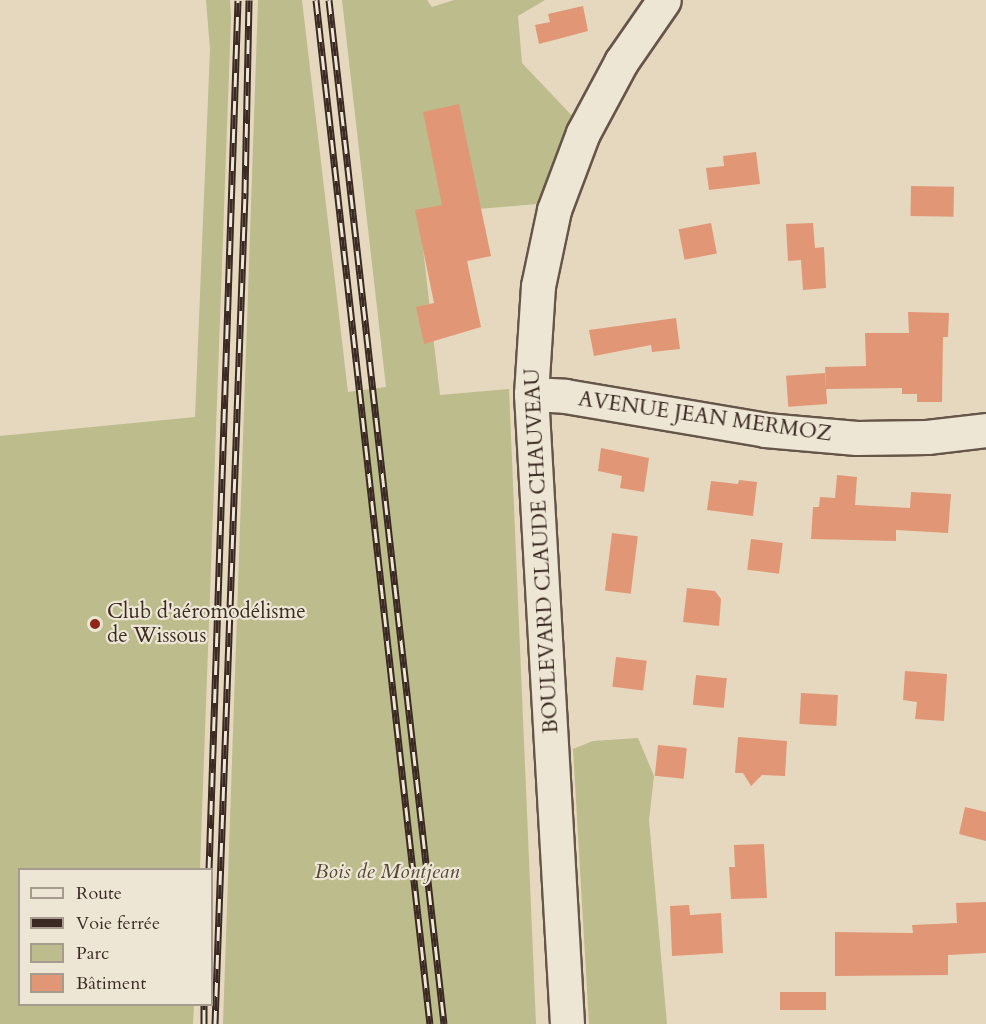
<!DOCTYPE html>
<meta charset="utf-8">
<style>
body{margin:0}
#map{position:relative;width:986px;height:1024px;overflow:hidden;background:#e5d8bf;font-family:Cardo,serif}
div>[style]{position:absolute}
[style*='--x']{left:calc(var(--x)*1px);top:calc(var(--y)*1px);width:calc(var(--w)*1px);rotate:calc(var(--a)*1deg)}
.green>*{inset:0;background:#bdbc8c}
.building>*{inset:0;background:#e19776;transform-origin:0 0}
.roads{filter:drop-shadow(2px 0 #66564a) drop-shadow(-2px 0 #66564a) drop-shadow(0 2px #66564a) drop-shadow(0 -2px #66564a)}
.minor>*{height:33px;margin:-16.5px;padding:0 16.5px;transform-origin:16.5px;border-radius:16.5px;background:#eee6d5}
.rail>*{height:7px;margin-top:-3.5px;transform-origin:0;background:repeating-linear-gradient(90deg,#eee6d5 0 14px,#3b2a23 0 28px);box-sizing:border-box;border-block:2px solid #3b2a23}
.dots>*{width:16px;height:16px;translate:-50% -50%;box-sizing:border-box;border:3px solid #eee6d5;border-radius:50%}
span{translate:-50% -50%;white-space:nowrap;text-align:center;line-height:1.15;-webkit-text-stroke:4.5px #eee6d5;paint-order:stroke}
.street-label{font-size:21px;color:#3b2a23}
.poi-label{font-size:21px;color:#3b2a23}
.left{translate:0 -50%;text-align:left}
.park-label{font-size:21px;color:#554738;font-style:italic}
.legend{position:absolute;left:18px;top:868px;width:195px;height:138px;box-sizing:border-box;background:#eee6d5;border:2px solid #a69b8e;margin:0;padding:8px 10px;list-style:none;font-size:18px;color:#3b2a23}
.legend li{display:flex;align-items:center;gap:12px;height:30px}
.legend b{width:30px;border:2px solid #a69b8e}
</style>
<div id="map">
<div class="green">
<i style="clip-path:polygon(206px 0,230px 0,231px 18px,200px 869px,20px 870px,20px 1004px,194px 1005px,193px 1024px,0 1024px,0 436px,195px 417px,210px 49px)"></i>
<i style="clip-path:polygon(258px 0,302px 0,348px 392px,386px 387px,342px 0,427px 0,432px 7px,454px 0,545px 0,518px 16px,522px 63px,576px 120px,536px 204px,419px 214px,440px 395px,509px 389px,536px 1024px,223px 1024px)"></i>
<i style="clip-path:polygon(638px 738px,654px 776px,649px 820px,667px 1024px,589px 1024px,573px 749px,593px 741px)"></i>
</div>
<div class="building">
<i style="clip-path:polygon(583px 6px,588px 31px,539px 44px,535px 25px,550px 22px,548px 14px)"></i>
<i style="clip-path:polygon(459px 104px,491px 256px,467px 261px,481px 327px,424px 344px,416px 307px,434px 303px,415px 210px,442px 205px,423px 112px)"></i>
<i style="clip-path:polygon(756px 152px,760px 184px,709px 190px,706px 168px,724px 166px,723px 156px)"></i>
<i style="left:911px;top:186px;width:43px;height:30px;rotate:1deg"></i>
<i style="left:711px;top:223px;width:31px;height:33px;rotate:79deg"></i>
<i style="clip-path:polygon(813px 223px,815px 248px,824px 247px,826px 288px,803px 290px,801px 260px,788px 261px,786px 224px)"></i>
<i style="clip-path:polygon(908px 312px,949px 313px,948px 337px,943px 337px,942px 402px,917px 402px,917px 394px,902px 394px,902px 388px,826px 389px,825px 367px,866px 366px,865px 333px,909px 333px)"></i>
<i style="clip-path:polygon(676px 318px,680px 349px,652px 352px,651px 345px,594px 356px,589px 330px)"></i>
<i style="left:825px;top:373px;width:31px;height:39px;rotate:86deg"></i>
<i style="clip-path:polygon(601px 448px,649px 458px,644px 492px,620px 488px,622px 476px,598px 471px)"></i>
<i style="clip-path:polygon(837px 475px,857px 477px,855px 505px,910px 508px,911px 492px,951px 494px,948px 533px,896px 530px,896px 541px,811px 539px,813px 507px,819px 507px,820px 497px,835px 498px)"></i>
<i style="clip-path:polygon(739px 480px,757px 482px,753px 516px,707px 510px,711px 481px,738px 484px)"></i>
<i style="left:612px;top:533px;width:26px;height:58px;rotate:7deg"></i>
<i style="left:751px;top:539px;width:32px;height:31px;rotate:7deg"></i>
<i style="clip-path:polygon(687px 588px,715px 591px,721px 599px,719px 626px,683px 622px)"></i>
<i style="left:616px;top:657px;width:31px;height:30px;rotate:7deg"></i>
<i style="clip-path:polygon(905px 671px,947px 674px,944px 721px,915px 719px,917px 702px,903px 700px)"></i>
<i style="left:696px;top:675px;width:31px;height:30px;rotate:6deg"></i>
<i style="left:801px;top:693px;width:37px;height:31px;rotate:3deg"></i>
<i style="clip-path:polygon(738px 737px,787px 741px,785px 776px,762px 775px,751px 786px,743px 773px,735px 773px)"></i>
<i style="left:658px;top:745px;width:29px;height:31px;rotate:6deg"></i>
<i style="clip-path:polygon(965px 807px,986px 812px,986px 841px,959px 834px)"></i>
<i style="clip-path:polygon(764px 844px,767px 898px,731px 899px,729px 867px,735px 867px,734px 845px)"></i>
<i style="clip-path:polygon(986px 902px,986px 953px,948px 955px,948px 975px,835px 976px,835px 932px,913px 933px,912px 925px,957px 923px,956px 903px)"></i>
<i style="clip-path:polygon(689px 905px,690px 915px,721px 913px,723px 953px,672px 956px,670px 906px)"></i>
<i style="left:826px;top:992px;width:18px;height:46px;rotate:90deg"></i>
</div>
<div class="roads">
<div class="minor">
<i style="--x:531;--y:394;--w:34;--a:3"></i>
<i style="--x:565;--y:396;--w:203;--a:9.6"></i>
<i style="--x:765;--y:430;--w:92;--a:5"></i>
<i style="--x:857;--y:438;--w:70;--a:-0.8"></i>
<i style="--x:927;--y:437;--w:59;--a:-6.8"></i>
<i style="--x:567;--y:1024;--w:631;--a:-93.27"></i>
<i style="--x:531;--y:394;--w:108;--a:-86.3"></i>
<i style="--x:538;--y:286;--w:78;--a:-78.1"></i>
<i style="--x:554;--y:210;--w:82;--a:-69.4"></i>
<i style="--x:583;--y:133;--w:81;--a:-61.8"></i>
<i style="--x:621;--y:62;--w:75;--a:-55.3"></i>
</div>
</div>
<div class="rail">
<i style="--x:316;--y:0;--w:1030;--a:83.65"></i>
<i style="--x:329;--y:0;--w:1030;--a:83.59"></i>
<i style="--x:209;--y:870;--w:870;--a:-88.09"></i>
<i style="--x:204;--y:1024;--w:20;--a:-90"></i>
<i style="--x:215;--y:1024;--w:832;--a:-87.93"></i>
<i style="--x:245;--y:193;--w:193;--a:-88.8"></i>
</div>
<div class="dots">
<i style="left:95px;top:624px;background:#8f2418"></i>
</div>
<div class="street-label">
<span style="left:705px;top:417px;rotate:8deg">AVENUE JEAN MERMOZ</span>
<span style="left:542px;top:551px;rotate:-93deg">BOULEVARD CLAUDE CHAUVEAU</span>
</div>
<div class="poi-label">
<span class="left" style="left:107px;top:624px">Club d'aéromodélisme<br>de Wissous</span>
</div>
<div class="park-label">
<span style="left:387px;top:872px">Bois de Montjean</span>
</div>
<ul class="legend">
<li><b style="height:8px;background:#eee6d5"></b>Route</li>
<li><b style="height:8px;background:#3b2a23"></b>Voie ferrée</li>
<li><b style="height:16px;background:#bdbc8c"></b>Parc</li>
<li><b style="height:16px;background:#e19776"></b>Bâtiment</li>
</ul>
</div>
